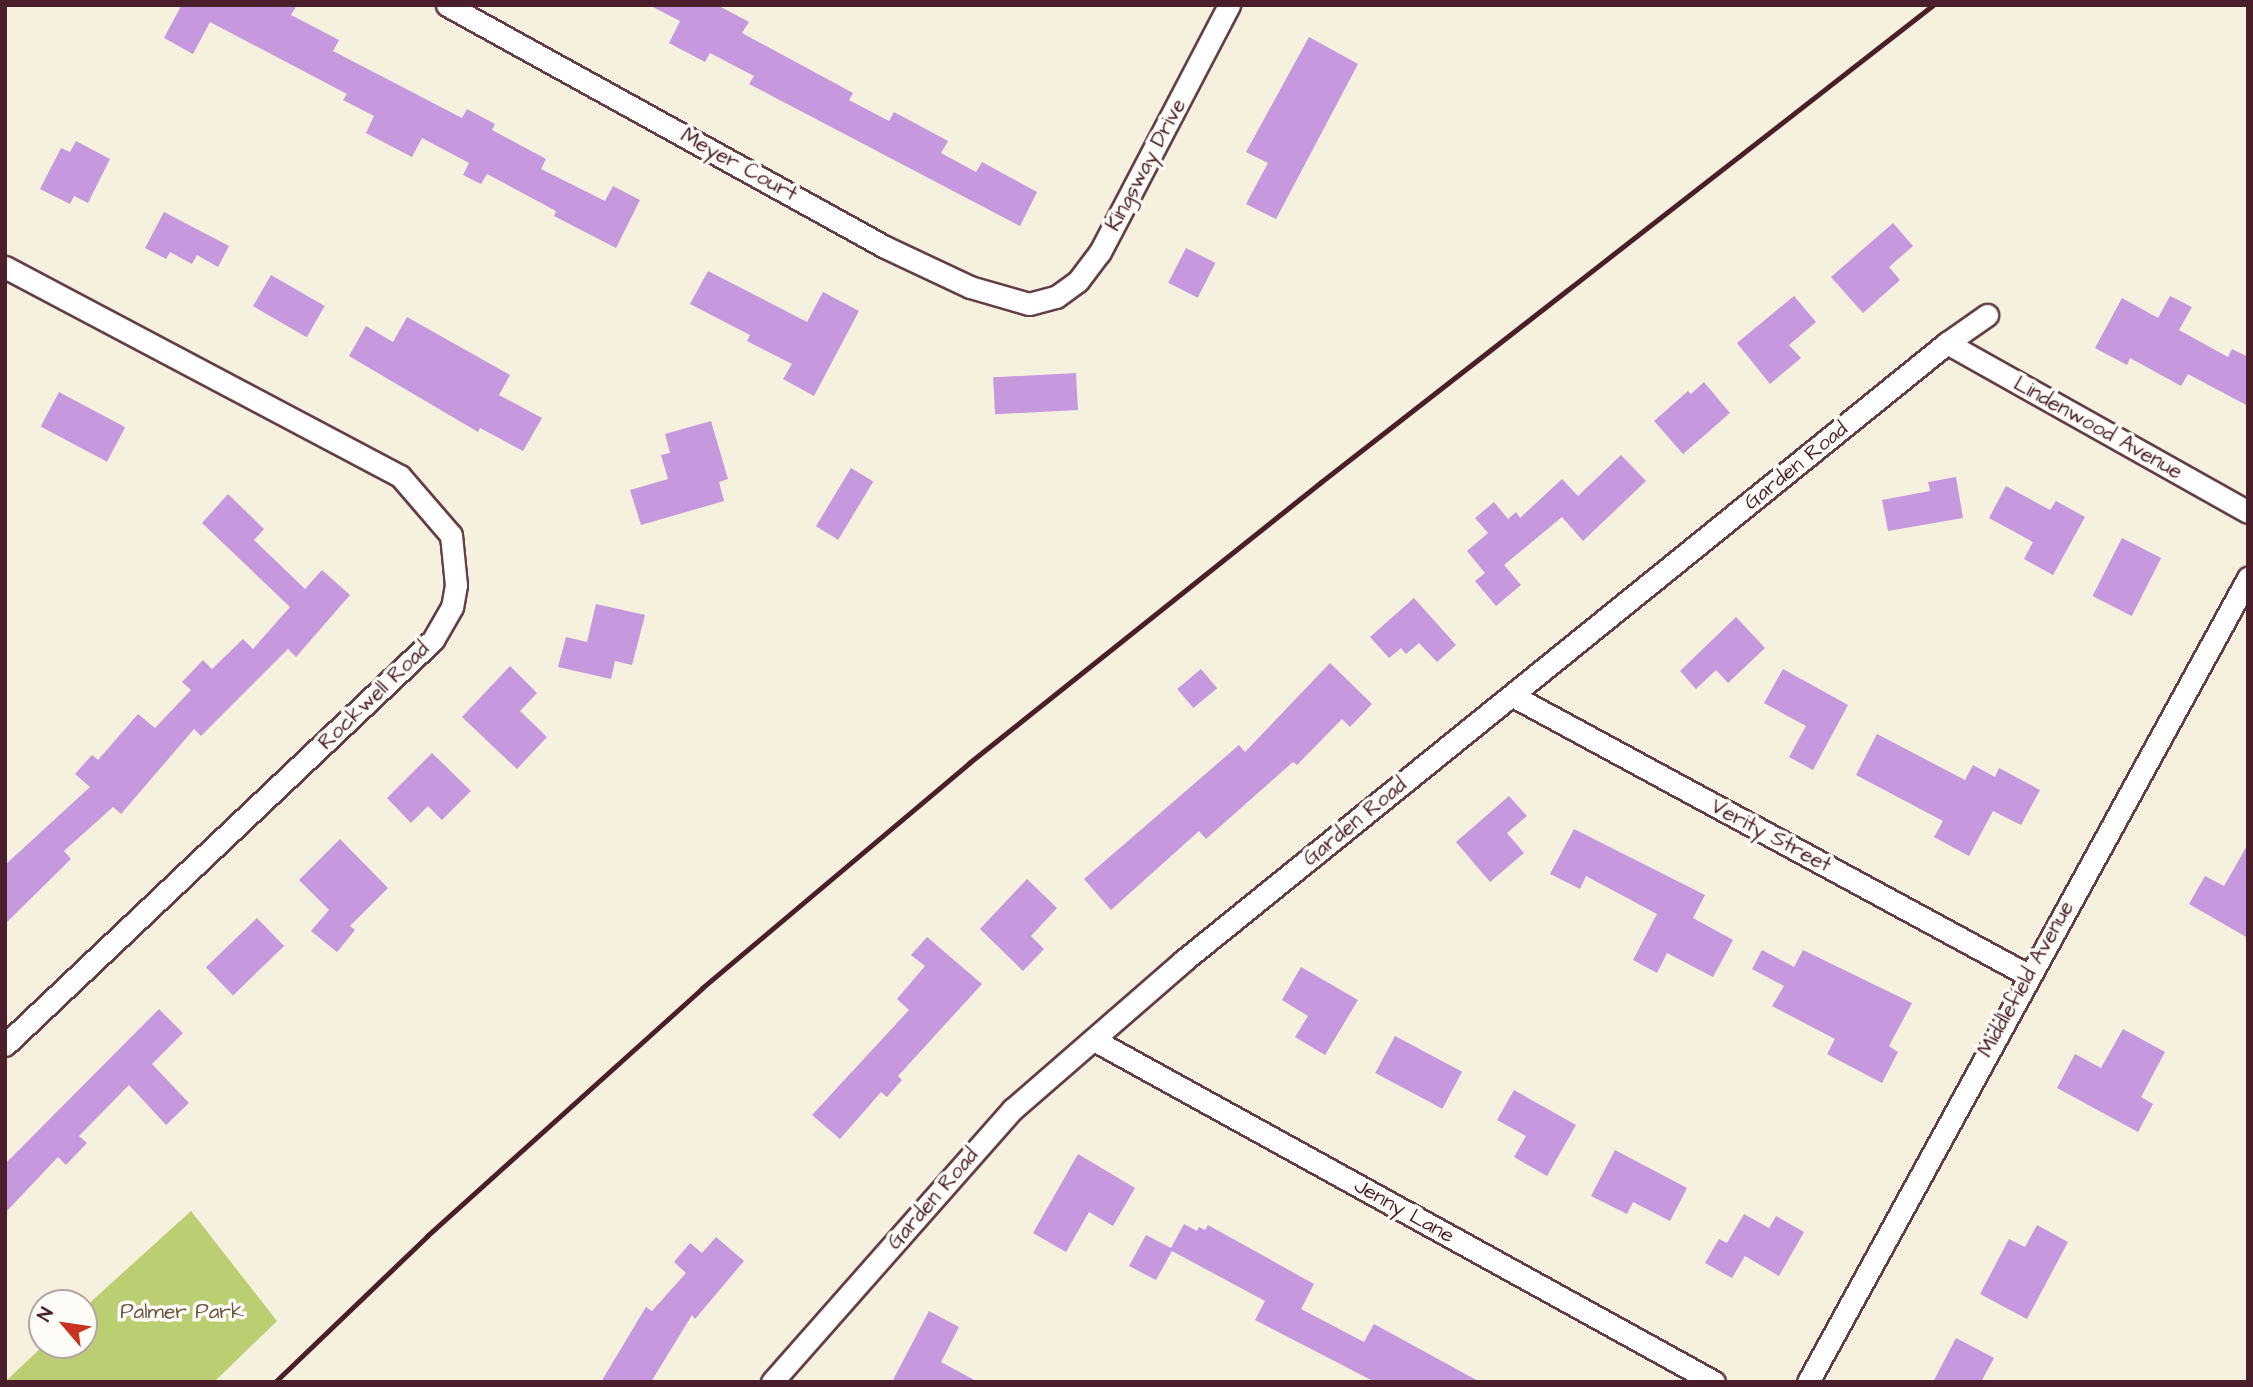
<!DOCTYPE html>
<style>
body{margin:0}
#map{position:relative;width:2253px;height:1387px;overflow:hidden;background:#f6f0de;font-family:"Architects Daughter",sans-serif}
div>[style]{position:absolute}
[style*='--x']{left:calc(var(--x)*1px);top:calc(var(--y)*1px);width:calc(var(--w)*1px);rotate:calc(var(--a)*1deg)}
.green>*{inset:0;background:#bbce72}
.building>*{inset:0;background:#c698dd;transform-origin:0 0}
.roads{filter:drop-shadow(2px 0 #643e46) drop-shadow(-2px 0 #643e46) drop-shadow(0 2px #643e46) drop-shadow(0 -2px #643e46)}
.street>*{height:21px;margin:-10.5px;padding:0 10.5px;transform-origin:10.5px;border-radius:10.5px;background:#fff}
.rail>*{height:5px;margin:-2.5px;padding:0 2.5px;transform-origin:2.5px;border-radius:2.5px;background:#4a1f2b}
span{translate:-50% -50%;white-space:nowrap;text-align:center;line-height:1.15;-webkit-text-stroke:7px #fdfcf7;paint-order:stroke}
.street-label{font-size:21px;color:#4a1f2b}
.park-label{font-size:21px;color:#6c5440}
.frame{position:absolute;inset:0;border:7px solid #4a1f2b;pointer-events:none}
.north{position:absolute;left:28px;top:1289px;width:70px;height:70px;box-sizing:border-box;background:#fdfcf7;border:2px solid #b5a4a5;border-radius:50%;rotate:299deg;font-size:19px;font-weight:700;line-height:28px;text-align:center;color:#4a1f2b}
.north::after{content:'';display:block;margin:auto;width:24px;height:32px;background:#c8321e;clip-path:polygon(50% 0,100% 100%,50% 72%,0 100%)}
</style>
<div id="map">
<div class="green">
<i style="clip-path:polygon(191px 1211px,277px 1321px,214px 1382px,5px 1382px,44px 1345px,84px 1345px,84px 1308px)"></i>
</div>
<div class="building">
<i style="clip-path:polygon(178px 5px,297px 5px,291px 15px,339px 40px,333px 51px,462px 118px,467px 109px,495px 124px,492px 130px,546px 159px,541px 169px,605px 201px,613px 186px,640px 200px,616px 248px,554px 216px,556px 211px,487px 174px,481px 184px,463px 175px,469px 163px,422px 138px,412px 157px,366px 133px,374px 116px,343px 100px,347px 94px,210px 22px,193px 54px,164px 38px,181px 6px)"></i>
<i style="clip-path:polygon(649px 5px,717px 5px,749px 22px,742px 33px,853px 93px,849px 100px,889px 121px,894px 112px,948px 141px,941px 153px,976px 172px,982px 162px,1037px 192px,1020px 226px,749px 84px,754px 76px,710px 53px,705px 62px,669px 43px,680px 21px)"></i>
<i style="clip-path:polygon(1309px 37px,1358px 64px,1276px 219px,1246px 204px,1268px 163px,1246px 152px)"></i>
<i style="clip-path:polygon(76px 141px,110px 159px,88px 203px,74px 196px,70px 204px,40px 189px,61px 148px,70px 152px)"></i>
<i style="clip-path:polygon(164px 212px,229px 246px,218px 267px,197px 255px,192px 264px,170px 252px,166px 259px,145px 248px)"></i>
<i style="clip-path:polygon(1893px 223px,1913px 246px,1889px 267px,1900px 280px,1863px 313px,1831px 277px)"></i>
<i style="left:1186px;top:248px;width:33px;height:39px;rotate:27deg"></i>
<i style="clip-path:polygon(708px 271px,807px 322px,823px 292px,859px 311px,814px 396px,783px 379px,792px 364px,747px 341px,750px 335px,690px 304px)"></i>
<i style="left:271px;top:275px;width:62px;height:36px;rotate:30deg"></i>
<i style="clip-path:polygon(1794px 296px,1816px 322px,1789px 345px,1801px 358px,1770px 384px,1737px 343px)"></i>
<i style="clip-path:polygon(2170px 296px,2192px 307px,2179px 330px,2228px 357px,2232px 349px,2248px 357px,2248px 406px,2188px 374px,2181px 386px,2130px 358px,2127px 365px,2095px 348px,2122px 298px,2158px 318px)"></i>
<i style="clip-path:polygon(407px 317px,510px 375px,499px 395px,542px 418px,523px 451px,480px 428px,478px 432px,349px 356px,366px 326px,393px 342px)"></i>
<i style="left:1076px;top:373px;width:37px;height:83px;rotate:87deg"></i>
<i style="clip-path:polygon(1704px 382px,1730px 413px,1683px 454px,1654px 421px,1688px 391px,1691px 394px)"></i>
<i style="left:59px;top:392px;width:75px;height:39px;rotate:28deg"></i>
<i style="clip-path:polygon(711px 421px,728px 479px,719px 482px,724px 501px,641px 525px,630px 490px,668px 479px,661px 455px,670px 453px,665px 434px)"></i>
<i style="clip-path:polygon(1621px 455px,1646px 481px,1583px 541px,1562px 517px,1504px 565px,1521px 585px,1496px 606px,1475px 581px,1485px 573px,1467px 551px,1488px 533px,1475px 518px,1494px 502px,1508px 519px,1516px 512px,1520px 518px,1562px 479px,1578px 496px)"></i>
<i style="left:851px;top:468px;width:26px;height:68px;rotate:31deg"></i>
<i style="clip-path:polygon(1956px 477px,1963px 518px,1888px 531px,1882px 500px,1930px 491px,1928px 482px)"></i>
<i style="clip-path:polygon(2006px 486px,2050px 510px,2056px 501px,2085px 517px,2053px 575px,2024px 559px,2033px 542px,1989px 518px)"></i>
<i style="clip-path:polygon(228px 494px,264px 529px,254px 540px,305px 589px,322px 570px,350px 595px,296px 657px,288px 649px,201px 736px,194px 729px,121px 814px,113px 807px,64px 851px,71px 859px,5px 924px,5px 865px,90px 787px,75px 774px,92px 755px,98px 760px,138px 714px,155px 728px,191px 690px,182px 682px,203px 660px,212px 669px,243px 639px,253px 649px,290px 607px,202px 523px)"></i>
<i style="left:2122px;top:538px;width:44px;height:65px;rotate:27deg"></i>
<i style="clip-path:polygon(1414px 598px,1456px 645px,1437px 662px,1419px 643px,1406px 654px,1401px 648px,1389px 658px,1370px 637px)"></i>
<i style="clip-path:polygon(596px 604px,645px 615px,632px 665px,615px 661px,611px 679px,558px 667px,566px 637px,587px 642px)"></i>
<i style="clip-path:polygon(1736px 617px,1765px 648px,1728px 683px,1716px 670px,1696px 689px,1680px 671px)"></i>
<i style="clip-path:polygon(1330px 663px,1372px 704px,1350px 727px,1342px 719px,1297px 765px,1293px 762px,1206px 839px,1199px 831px,1111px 910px,1084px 879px,1239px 745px,1245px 752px)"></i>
<i style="clip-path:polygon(510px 666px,537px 693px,520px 711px,547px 737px,517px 769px,462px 717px)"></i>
<i style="left:1201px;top:669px;width:25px;height:31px;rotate:50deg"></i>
<i style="clip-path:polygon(1783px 669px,1848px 705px,1813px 770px,1789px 757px,1806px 726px,1764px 703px)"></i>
<i style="clip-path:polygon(1877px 734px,1965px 780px,1973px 765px,1995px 777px,1999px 768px,2040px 790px,2021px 825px,1993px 811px,1969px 856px,1934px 837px,1943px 821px,1856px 775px)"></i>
<i style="clip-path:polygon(432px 753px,471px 791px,442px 820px,428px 806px,411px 823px,387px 798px)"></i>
<i style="clip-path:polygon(1509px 796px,1527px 816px,1507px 833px,1524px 853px,1490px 882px,1456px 842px)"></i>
<i style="clip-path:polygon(1574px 829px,1705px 895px,1693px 918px,1733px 940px,1713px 977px,1667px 953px,1657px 973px,1633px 960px,1657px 914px,1586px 876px,1580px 889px,1550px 874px)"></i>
<i style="clip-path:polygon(340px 839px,388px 888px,350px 926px,355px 930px,337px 952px,311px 931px,329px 910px,299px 880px)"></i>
<i style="clip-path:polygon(2248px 844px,2248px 938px,2189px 904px,2205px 876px,2224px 886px)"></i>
<i style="clip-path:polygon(1027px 879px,1057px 908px,1031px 936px,1044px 949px,1023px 971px,980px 929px)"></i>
<i style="left:257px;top:918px;width:39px;height:71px;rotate:46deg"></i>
<i style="clip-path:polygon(927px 937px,982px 984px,898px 1076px,902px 1080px,887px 1097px,881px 1092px,840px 1139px,812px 1115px,909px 1010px,897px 999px,925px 966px,911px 955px)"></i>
<i style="clip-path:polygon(1762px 950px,1794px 967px,1803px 950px,1912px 1003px,1889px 1046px,1898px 1052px,1882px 1083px,1827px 1054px,1835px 1039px,1772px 1006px,1784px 986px,1752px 969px)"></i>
<i style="clip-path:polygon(1301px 967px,1358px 1000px,1325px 1055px,1295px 1037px,1308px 1016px,1282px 1000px)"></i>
<i style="clip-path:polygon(159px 1009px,183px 1033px,152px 1064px,189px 1103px,166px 1125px,129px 1085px,79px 1136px,87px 1143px,66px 1165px,58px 1157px,5px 1213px,5px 1164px)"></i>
<i style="clip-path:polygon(2123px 1029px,2165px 1052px,2141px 1097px,2153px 1104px,2138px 1132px,2057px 1088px,2075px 1054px,2101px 1068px)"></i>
<i style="left:1395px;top:1036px;width:76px;height:42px;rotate:28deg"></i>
<i style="clip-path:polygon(1514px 1090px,1576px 1125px,1547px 1176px,1514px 1157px,1526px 1136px,1497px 1120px)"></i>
<i style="clip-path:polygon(1615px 1150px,1687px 1188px,1670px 1221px,1633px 1202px,1627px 1214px,1591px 1196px)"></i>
<i style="clip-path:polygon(1078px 1154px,1135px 1188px,1113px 1226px,1089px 1212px,1066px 1252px,1033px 1233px)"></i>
<i style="clip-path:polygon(1744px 1214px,1769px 1228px,1776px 1216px,1804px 1232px,1779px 1276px,1745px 1256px,1732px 1278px,1705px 1263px,1719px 1239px,1727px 1243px)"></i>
<i style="clip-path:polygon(1184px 1224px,1197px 1231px,1199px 1227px,1205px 1230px,1208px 1225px,1314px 1284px,1301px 1309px,1364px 1342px,1374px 1324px,1480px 1382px,1375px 1382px,1255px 1320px,1265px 1301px,1172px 1251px,1156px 1280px,1129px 1266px,1146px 1235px,1171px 1248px)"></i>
<i style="clip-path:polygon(2037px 1225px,2068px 1242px,2027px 1319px,1980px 1294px,2009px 1239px,2025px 1247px)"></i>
<i style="clip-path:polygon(716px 1237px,744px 1261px,695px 1319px,692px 1315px,651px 1382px,601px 1382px,646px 1307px,652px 1311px,686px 1273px,674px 1262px,690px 1243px,702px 1253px)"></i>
<i style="clip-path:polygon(929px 1311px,959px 1327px,941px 1362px,978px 1382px,892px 1382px)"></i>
<i style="clip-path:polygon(1956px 1338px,1994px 1358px,1981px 1382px,1933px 1382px)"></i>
</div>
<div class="roads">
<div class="street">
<i style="--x:447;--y:5;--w:500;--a:28.92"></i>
<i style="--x:885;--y:247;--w:94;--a:25.2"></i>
<i style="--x:970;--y:287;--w:61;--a:16.1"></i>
<i style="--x:1029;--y:304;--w:28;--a:-15"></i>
<i style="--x:1056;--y:297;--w:27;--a:-36"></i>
<i style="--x:1078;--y:281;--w:36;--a:-53"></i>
<i style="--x:1100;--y:252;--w:279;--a:-62.4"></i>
<i style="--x:5;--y:267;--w:447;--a:27.9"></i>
<i style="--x:400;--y:476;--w:78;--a:49.2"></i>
<i style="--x:451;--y:535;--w:50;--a:84.3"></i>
<i style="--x:456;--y:585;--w:22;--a:100"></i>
<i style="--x:452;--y:607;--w:38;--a:120"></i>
<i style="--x:433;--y:640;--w:589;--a:136.58"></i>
<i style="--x:1947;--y:343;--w:345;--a:29.3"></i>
<i style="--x:1513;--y:696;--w:586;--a:28.45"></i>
<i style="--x:1094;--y:1040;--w:708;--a:28.88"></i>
<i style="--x:772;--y:1382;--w:364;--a:-48.6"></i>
<i style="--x:1013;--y:1109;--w:225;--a:-41"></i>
<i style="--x:1183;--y:961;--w:983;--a:-38.97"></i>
<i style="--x:1947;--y:343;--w:49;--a:-35"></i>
<i style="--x:1808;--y:1382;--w:917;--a:-61.31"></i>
</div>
</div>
<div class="rail">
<i style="--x:275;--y:1382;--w:211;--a:-43.8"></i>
<i style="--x:427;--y:1236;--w:370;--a:-42"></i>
<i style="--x:702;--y:988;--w:349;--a:-40.1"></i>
<i style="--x:969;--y:763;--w:450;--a:-38.6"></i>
<i style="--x:1321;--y:482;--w:776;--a:-37.93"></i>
</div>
<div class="street-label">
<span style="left:739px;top:165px;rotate:29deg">Meyer Court</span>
<span style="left:1146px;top:165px;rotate:-62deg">Kingsway Drive</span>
<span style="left:2098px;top:428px;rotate:29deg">Lindenwood Avenue</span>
<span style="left:1796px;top:466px;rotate:-39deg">Garden Road</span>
<span style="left:374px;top:696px;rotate:-44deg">Rockwell Road</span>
<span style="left:1355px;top:822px;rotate:-39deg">Garden Road</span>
<span style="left:1771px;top:836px;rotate:28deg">Verity Street</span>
<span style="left:2026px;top:979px;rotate:-61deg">Middlefield Avenue</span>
<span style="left:933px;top:1199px;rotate:-49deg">Garden Road</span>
<span style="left:1404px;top:1211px;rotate:29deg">Jenny Lane</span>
</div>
<div class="park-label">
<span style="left:182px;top:1312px">Palmer Park</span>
</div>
<div class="frame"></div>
<div class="north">N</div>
</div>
